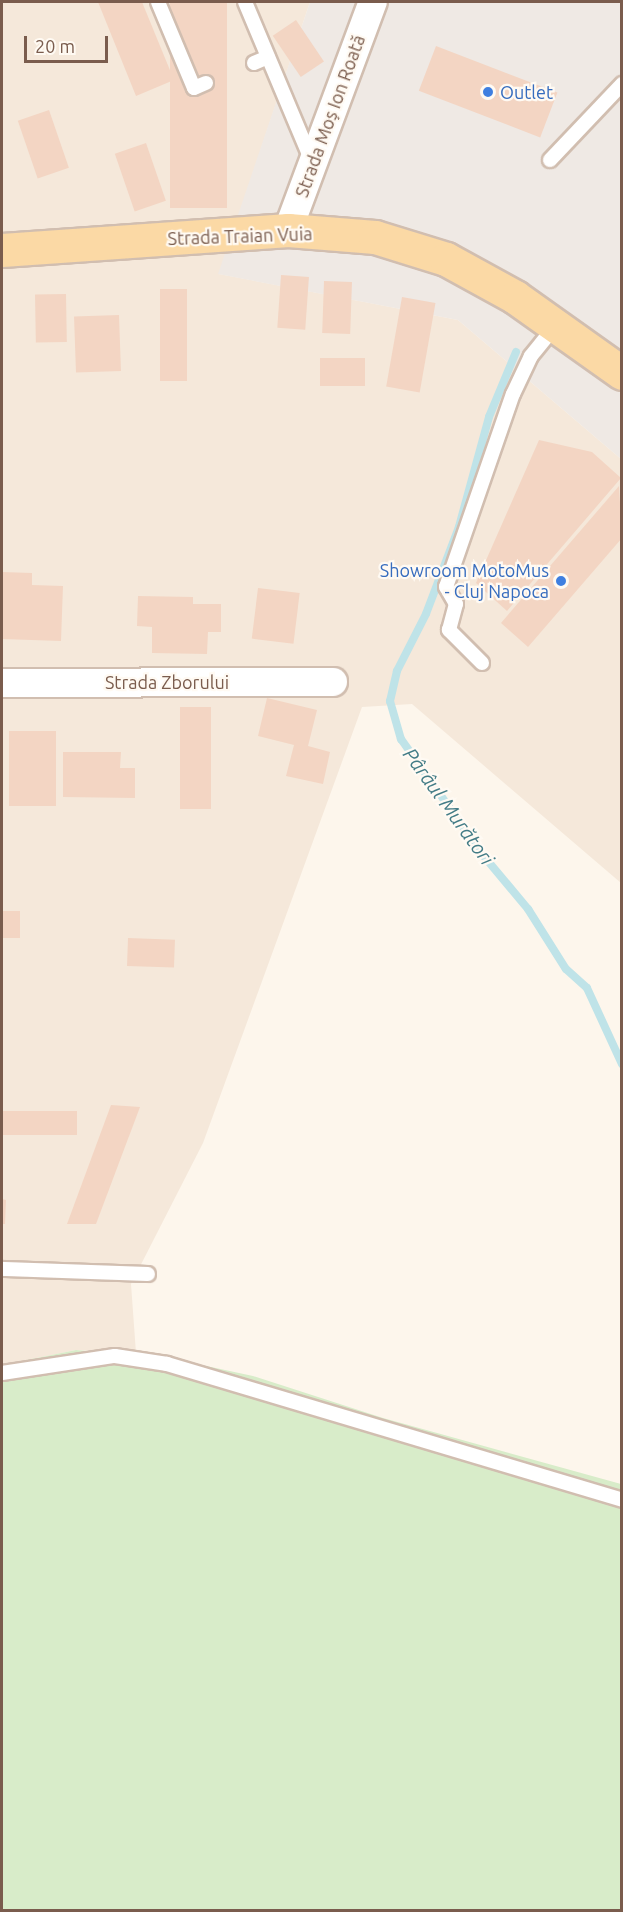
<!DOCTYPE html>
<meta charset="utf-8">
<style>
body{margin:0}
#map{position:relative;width:623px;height:1912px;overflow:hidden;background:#fdf6ec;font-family:Ubuntu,sans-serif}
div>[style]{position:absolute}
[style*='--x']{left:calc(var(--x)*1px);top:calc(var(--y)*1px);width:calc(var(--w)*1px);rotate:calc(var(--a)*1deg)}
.residential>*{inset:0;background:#f5e8da}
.industrial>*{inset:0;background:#efe9e4}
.green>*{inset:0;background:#d8ecc9}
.stream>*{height:8px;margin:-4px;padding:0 4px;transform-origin:4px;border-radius:4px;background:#bfe3e8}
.building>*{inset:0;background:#f3d5c3;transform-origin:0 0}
.roads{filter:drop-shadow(2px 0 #d1beb0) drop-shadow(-2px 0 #d1beb0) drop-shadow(0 2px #d1beb0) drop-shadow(0 -2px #d1beb0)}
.lane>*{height:14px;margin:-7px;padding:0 7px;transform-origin:7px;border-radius:7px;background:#fff}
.street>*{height:28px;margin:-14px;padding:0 14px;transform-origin:14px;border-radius:14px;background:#fff}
.primary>*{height:33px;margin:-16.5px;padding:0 16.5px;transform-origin:16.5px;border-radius:16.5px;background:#fbd9a5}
.dots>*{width:16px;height:16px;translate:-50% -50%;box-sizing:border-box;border:3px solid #fffaf3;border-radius:50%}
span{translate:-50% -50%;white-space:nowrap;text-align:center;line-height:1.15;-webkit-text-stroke:4.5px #fffaf3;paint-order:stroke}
.shop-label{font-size:18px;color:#366cbe}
.left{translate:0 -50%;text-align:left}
.right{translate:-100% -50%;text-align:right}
.street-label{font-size:18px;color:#7a5c4d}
.water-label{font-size:20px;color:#437c86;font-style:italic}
.frame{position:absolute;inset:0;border:3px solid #7a5c4d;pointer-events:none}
.scale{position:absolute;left:24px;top:36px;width:84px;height:27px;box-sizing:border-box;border:3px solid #7a5c4d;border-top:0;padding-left:8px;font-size:18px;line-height:21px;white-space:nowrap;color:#7a5c4d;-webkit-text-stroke:4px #fffaf3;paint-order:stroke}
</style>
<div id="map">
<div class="residential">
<i style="clip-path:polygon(2px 2px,310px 2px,219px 274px,458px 320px,621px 459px,621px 883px,412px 704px,362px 707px,203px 1143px,131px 1284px,136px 1353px,76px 1350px,2px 1365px)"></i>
</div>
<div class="industrial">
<i style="clip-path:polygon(310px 2px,621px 2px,621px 459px,458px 320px,218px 274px)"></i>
</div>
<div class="green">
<i style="clip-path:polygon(76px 1350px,169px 1358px,253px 1376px,383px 1418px,621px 1484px,621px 1910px,2px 1910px,2px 1365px)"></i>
</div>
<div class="stream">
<i style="--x:516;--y:352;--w:70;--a:112.6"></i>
<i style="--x:489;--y:417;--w:114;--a:105.3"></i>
<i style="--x:459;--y:527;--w:93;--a:110.8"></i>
<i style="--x:426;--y:614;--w:64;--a:117"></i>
<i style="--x:397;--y:671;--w:31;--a:103"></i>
<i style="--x:390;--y:701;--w:40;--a:74"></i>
<i style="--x:401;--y:739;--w:141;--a:54.8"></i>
<i style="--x:482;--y:854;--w:72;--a:50.1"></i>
<i style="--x:528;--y:909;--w:71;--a:57.7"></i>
<i style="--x:566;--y:969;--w:28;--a:42"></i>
<i style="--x:587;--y:988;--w:84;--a:65.3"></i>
</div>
<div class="building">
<i style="clip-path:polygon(98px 2px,142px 2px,174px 80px,136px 96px)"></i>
<i style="left:170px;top:2px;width:57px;height:206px"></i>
<i style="left:296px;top:20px;width:50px;height:28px;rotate:56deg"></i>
<i style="left:436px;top:46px;width:130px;height:48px;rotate:21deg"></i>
<i style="left:49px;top:110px;width:61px;height:33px;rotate:71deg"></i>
<i style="left:146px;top:143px;width:61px;height:33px;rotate:71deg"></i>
<i style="left:281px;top:275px;width:28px;height:53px;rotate:4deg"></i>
<i style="left:324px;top:281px;width:28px;height:52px;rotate:2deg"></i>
<i style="left:160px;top:289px;width:27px;height:92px"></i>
<i style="left:66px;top:294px;width:48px;height:31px;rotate:89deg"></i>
<i style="left:402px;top:297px;width:34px;height:91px;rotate:10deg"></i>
<i style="left:119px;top:315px;width:56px;height:45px;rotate:88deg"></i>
<i style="left:365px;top:358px;width:28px;height:45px;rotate:90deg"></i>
<i style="clip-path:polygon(539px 440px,592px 452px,621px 478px,507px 611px,476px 583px)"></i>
<i style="clip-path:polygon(619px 486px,622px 538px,528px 647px,501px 623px)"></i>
<i style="clip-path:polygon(2px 572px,32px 573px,32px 585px,63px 586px,61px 641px,2px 639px)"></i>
<i style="left:258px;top:588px;width:42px;height:51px;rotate:7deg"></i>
<i style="clip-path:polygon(138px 596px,193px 597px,193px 604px,221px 604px,221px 632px,208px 632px,207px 654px,152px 653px,152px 627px,137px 626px)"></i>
<i style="clip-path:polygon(267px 698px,317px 710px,308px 746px,330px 752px,323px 784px,286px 776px,294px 745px,258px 736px)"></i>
<i style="left:180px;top:707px;width:31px;height:102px"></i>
<i style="left:9px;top:731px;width:47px;height:75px"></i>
<i style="clip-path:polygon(63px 752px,121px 752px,120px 768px,135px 768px,135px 798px,63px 797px)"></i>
<i style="left:2px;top:911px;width:18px;height:27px"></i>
<i style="left:128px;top:938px;width:47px;height:28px;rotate:2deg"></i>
<i style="clip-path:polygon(111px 1105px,140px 1107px,96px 1224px,67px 1224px)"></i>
<i style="left:77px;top:1111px;width:24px;height:75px;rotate:90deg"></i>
<i style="clip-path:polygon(2px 1199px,6px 1200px,5px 1224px,2px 1224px)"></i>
</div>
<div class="roads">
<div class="lane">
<i style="--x:158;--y:2;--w:93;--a:67.3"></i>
<i style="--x:194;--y:88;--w:13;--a:-23"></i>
<i style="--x:245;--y:2;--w:173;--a:67.2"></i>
<i style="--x:254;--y:63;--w:15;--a:-23"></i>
<i style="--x:550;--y:160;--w:105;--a:-46.5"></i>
<i style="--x:482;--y:663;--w:47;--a:-135"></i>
<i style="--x:449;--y:630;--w:27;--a:-75"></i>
<i style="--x:456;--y:604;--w:20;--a:-120"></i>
<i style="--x:446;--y:587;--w:204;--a:-70.9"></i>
<i style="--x:513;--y:394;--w:42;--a:-64.7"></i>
<i style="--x:531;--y:356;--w:40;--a:-51"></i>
<i style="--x:2;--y:1269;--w:146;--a:2"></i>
<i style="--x:2;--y:1373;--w:114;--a:-8.6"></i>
<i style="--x:115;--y:1356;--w:53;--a:8.7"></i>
<i style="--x:167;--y:1364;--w:475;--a:16.6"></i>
</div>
<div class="street">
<i style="--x:288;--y:230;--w:243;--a:-69.6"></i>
<i style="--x:2;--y:683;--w:331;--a:-0.2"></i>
</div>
<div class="primary">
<i style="--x:2;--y:250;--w:287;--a:-4"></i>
<i style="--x:288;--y:230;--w:87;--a:4.6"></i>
<i style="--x:375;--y:237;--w:74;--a:17.2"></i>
<i style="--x:446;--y:259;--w:79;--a:28.8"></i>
<i style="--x:515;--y:297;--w:131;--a:35.4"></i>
</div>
</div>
<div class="dots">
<i style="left:488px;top:92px;background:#3f7fe0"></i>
<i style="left:561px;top:581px;background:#3f7fe0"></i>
</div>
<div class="shop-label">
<span class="left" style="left:500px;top:92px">Outlet</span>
<span class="right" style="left:549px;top:581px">Showroom MotoMus<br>- Cluj Napoca</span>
</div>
<div class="street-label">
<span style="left:330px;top:116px;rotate:-70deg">Strada Moș Ion Roată</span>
<span style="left:240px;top:236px;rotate:-2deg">Strada Traian Vuia</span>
<span style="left:167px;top:682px">Strada Zborului</span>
</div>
<div class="water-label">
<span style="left:449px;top:806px;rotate:54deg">Pârâul Murători</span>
</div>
<div class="frame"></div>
<div class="scale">20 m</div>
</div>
